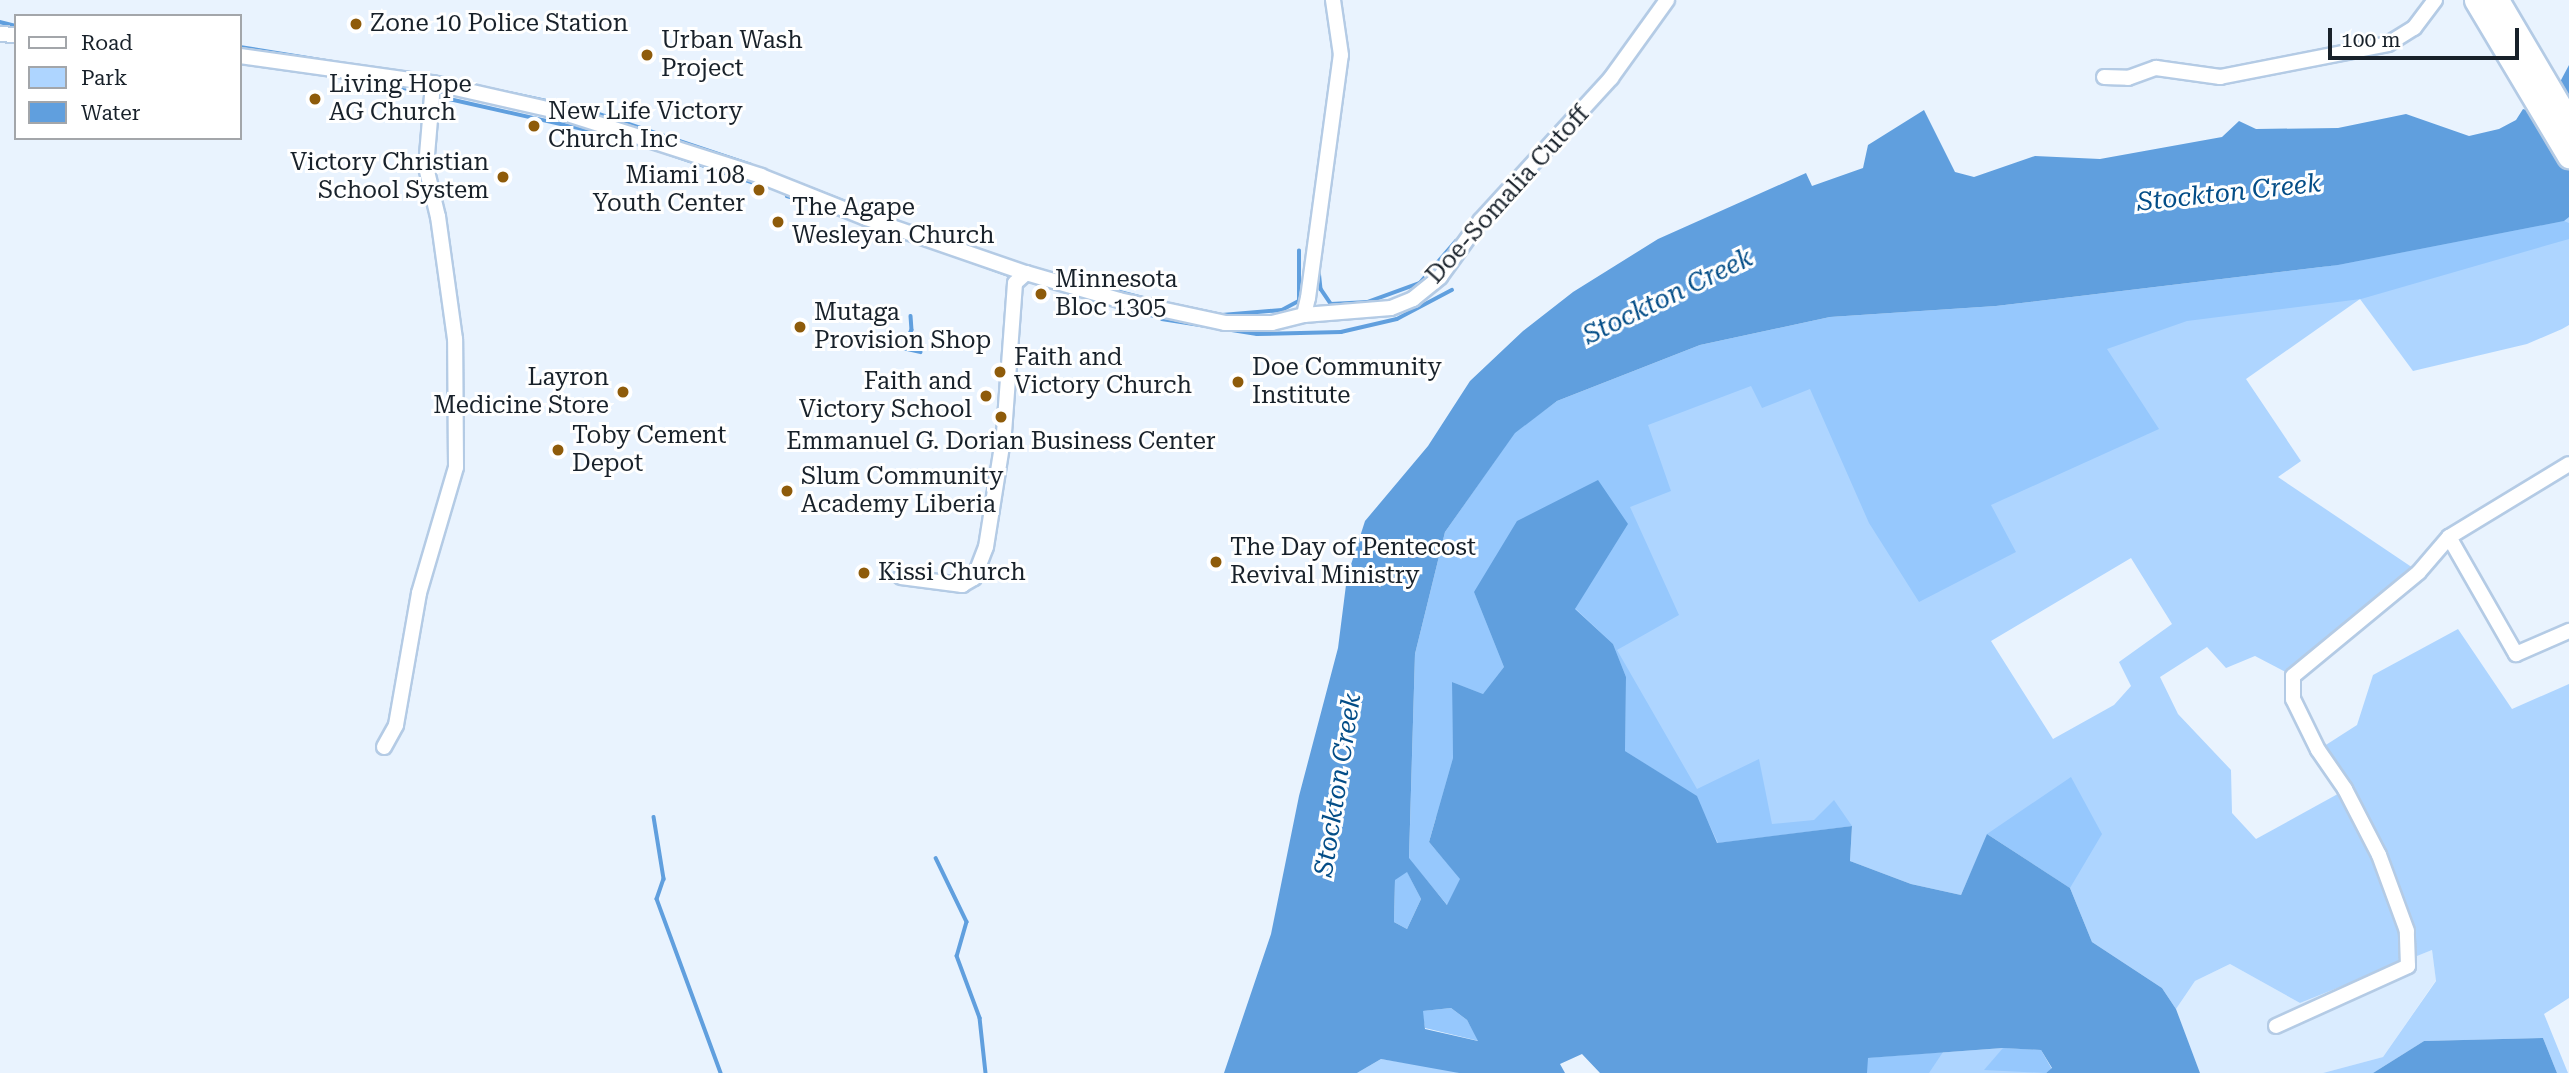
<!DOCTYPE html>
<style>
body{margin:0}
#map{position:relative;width:2569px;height:1073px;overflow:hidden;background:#e9f3fe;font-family:"Roboto Serif",serif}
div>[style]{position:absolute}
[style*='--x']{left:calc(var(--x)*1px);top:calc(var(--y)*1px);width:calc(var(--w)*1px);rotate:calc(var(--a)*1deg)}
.built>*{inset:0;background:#daecff}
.green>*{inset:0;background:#aed5ff}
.forest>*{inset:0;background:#96c8fd}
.water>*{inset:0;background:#609fde}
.stream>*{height:3.5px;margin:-1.75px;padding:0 1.75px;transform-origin:1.75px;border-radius:1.75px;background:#609fde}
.roads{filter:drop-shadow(2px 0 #b4cbe5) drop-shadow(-2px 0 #b4cbe5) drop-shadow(0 2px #b4cbe5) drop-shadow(0 -2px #b4cbe5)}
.minor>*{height:14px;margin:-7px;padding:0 7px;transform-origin:7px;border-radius:7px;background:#fff}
.primary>*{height:23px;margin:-11.5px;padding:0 11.5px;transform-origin:11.5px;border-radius:11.5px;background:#fff}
.dots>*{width:19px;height:19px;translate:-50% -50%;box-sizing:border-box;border:4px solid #fff;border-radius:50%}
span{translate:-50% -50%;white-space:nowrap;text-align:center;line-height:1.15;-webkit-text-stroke:6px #fff;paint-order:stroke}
.poi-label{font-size:24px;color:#18212a}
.left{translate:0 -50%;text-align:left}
.right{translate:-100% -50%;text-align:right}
.street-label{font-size:24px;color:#18212a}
.water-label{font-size:26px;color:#034d87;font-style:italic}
.legend{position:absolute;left:14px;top:14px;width:228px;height:126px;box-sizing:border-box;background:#fff;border:2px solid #a3a6aa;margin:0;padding:9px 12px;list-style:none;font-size:21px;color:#18212a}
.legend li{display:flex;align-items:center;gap:14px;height:35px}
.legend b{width:35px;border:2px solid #a3a6aa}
.scale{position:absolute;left:2328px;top:28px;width:191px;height:32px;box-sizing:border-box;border:4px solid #18212a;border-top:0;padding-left:9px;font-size:21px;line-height:24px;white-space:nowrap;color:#18212a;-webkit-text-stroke:5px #fff;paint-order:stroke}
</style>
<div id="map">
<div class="built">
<i style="clip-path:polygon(2432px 950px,2436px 980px,2383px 1057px,2323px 1073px,2200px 1073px,2176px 1009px,2195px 981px,2230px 964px,2300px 1003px)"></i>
</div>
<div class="green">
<i style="clip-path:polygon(evenodd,2569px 217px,2569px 325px,2562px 329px,2527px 344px,2413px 371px,2360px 299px,2246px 379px,2301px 461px,2278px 477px,2419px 572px,2293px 676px,2255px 656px,2226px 668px,2207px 647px,2160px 677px,2178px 714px,2231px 770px,2232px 813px,2256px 839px,2345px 790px,2318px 750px,2357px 725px,2373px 675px,2458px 629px,2512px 709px,2569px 684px,2569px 998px,2544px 1014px,2568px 1073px,2557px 1073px,2543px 1038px,2424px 1041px,2373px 1073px,2323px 1073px,2383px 1057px,2436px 981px,2432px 950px,2300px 1003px,2230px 964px,2195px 981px,2176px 1009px,2162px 988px,2092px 942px,2070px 888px,1988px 834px,1961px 895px,1911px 884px,1850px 861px,1852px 826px,1718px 843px,1411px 815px,1515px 432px,2569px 217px,2131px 558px,2172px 624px,2119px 662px,2131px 686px,2114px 705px,2053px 739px,1991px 641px,2131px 558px)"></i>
<i style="clip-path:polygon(2003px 1048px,2041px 1050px,2046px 1073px,1867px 1073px,1867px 1058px)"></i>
<i style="clip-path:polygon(1381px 1059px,1452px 1070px,1459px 1073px,1357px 1073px)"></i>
</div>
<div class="forest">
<i style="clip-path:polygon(2564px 221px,2569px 223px,2569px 239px,2361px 299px,2187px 321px,2107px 349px,2159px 429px,1991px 505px,2016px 552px,1919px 602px,1869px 523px,1810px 389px,1762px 408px,1751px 386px,1648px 425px,1671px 491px,1630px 507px,1679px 615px,1617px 650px,1697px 789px,1759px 759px,1772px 824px,1814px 820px,1834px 800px,1852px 826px,1718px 843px,1696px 796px,1625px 751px,1626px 677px,1613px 644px,1575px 608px,1628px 524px,1474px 592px,1504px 667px,1483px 694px,1452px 682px,1453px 758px,1429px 842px,1461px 879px,1448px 906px,1409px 859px,1415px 654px,1445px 532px,1515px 432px,1557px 401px,1700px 345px,1830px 317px,1996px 306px,2338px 265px)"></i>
<i style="clip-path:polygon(2071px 777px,2102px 834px,2070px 888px,1987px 834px)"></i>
<i style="clip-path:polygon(1407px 871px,1421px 899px,1407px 929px,1394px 922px,1395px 879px)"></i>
<i style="clip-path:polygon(1451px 1008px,1467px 1020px,1479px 1041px,1425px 1028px,1422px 1011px)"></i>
<i style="clip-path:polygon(2003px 1048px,2041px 1050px,2052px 1069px,2046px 1073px,1984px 1070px)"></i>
<i style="clip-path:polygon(1943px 1052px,1929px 1073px,1867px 1073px,1867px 1058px)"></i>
</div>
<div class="water">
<i style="clip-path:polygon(evenodd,2569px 65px,2569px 217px,2564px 221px,2338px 265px,1996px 306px,1830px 317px,1700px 345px,1557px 401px,1515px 433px,1445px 532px,1415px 654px,1409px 858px,1447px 905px,1460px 879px,1429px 842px,1453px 758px,1452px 682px,1483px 694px,1504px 667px,1474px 592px,1517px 521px,1598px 480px,1628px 524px,1575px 609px,1613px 644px,1626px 677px,1625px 751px,1697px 796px,1717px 843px,1852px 826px,1850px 861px,1911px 884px,1961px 895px,1987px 834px,2070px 888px,2092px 942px,2162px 988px,2176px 1009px,2200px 1073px,2046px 1073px,2052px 1068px,2041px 1050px,2003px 1048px,1868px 1058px,1867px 1073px,1600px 1073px,1582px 1054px,1560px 1064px,1565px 1073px,1459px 1073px,1381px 1059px,1357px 1073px,1224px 1073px,1271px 934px,1299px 796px,1338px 648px,1347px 577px,1365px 521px,1428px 446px,1470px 381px,1523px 331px,1573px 292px,1658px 239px,1806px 173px,1812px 186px,1863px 168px,1868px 145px,1924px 110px,1955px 172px,1974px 177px,2035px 156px,2100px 159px,2222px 137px,2239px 121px,2256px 129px,2338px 128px,2406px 114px,2469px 136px,2499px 129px,2516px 120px,2523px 109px,2533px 112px,2552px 97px,2569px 65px,1407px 872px,1421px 899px,1407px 929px,1394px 922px,1395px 880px,1407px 872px,2569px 65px,1451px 1008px,1467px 1020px,1478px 1041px,1425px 1029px,1423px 1011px,1451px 1008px)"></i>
<i style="clip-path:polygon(2543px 1038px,2557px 1073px,2373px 1073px,2424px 1041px)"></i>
</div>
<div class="stream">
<i style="--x:0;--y:22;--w:16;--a:14"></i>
<i style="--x:240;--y:47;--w:95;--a:9.1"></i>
<i style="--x:295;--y:70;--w:27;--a:8"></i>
<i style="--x:353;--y:79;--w:68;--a:10.2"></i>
<i style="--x:490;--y:89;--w:96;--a:12"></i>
<i style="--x:584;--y:109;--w:176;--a:18.5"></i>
<i style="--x:445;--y:98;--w:172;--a:12.7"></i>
<i style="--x:667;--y:153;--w:92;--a:19"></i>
<i style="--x:787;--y:179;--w:101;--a:21.5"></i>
<i style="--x:787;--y:196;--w:25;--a:16"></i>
<i style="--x:821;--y:207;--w:205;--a:19.9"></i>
<i style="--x:1319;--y:270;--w:19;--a:84"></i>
<i style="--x:1321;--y:289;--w:18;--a:56"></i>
<i style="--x:1331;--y:304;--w:37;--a:-3"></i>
<i style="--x:1368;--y:302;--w:55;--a:-20.1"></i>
<i style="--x:1420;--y:283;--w:55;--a:-49.4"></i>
<i style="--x:1043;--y:272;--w:112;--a:14.5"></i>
<i style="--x:1165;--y:303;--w:58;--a:11.9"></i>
<i style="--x:1222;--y:315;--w:60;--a:-4.8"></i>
<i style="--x:1282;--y:310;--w:19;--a:-28"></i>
<i style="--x:1299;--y:301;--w:50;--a:-90"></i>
<i style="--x:1128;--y:309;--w:34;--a:15"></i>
<i style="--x:911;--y:316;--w:14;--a:86"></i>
<i style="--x:912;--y:330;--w:20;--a:117"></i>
<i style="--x:903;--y:348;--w:18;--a:13"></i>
<i style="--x:1162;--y:319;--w:96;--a:9"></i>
<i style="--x:1257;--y:334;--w:84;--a:-1.4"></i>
<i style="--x:1341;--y:332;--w:57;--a:-13.1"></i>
<i style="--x:1397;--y:319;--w:62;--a:-27.8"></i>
<i style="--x:654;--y:817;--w:63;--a:80.8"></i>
<i style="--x:664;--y:879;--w:21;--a:109"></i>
<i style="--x:657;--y:899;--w:185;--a:69.8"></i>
<i style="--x:936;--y:858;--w:71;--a:64.2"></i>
<i style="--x:967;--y:922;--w:35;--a:106"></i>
<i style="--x:957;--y:956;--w:66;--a:69.6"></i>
<i style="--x:980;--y:1018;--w:55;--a:83.8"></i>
</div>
<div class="roads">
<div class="minor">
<i style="--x:0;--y:34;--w:16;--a:4"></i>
<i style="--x:240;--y:56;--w:195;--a:8"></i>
<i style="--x:433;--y:83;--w:131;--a:12.8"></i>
<i style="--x:561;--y:112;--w:210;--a:17.7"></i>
<i style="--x:761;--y:176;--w:113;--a:21.8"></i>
<i style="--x:866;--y:218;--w:169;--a:19"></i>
<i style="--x:1026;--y:273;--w:97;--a:16.2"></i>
<i style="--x:1119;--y:300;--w:108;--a:12.2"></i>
<i style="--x:1225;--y:323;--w:47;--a:0"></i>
<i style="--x:1272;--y:323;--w:33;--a:-14"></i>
<i style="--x:1304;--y:315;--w:17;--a:-77"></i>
<i style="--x:1308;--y:298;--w:245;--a:-82.3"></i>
<i style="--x:1341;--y:55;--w:56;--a:-98.3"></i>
<i style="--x:2104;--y:77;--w:24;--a:2"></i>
<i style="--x:2128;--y:78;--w:30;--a:-20"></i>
<i style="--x:2156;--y:68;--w:65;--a:8"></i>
<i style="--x:2220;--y:77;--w:171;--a:-11.1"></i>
<i style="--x:2388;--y:44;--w:31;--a:-32"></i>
<i style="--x:2414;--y:28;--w:35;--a:-53"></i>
<i style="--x:1304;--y:315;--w:87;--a:-4.6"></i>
<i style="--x:1391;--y:308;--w:24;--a:-22"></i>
<i style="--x:1413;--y:299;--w:35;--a:-39"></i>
<i style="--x:1440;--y:277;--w:70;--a:-54.3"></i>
<i style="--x:1481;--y:220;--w:193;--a:-47.5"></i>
<i style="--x:1611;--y:78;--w:96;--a:-54.3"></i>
<i style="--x:2449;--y:537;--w:135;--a:60.2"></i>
<i style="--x:2516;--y:654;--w:58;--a:-23.5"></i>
<i style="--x:901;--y:577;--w:62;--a:7.5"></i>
<i style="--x:962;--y:585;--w:14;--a:-30"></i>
<i style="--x:974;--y:578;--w:33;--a:-69"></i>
<i style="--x:986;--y:547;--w:115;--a:-81"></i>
<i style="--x:1004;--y:433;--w:150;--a:-85.8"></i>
<i style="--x:1015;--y:283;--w:15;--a:-42"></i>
<i style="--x:384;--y:747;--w:25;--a:-61"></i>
<i style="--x:396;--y:725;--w:134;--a:-80.1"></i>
<i style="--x:419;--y:593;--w:131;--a:-73.6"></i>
<i style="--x:456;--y:467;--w:128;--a:-90.4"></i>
<i style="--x:455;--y:339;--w:123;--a:-97.9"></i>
<i style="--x:438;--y:217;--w:51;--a:-103.5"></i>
<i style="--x:426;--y:167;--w:84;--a:-85.2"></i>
<i style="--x:2276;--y:1026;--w:145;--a:-24.4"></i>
<i style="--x:2408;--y:966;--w:35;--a:-92"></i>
<i style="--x:2407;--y:931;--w:81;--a:-110.2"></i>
<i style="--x:2379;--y:855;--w:74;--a:-117.3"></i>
<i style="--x:2345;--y:789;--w:47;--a:-124.7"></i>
<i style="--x:2318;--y:750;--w:57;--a:-116.1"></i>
<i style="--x:2293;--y:699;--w:23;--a:-90"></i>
<i style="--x:2293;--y:676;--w:163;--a:-39.5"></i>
<i style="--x:2419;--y:572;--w:46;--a:-49.4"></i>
<i style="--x:2449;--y:537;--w:140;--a:-31.3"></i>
</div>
<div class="primary">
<i style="--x:2476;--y:0;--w:182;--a:59.2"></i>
<i style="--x:2497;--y:0;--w:142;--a:59.5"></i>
</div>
</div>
<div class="dots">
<i style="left:356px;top:24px;background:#8e5b0a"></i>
<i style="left:647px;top:55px;background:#8e5b0a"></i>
<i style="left:315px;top:99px;background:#8e5b0a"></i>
<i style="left:534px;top:126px;background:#8e5b0a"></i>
<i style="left:503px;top:177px;background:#8e5b0a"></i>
<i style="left:759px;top:190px;background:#8e5b0a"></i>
<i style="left:778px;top:222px;background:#8e5b0a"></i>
<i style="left:1041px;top:294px;background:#8e5b0a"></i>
<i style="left:800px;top:327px;background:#8e5b0a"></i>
<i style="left:1000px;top:372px;background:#8e5b0a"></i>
<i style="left:1238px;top:382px;background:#8e5b0a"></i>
<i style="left:623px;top:392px;background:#8e5b0a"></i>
<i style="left:986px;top:396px;background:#8e5b0a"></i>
<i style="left:1001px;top:417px;background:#8e5b0a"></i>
<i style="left:558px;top:450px;background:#8e5b0a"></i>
<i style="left:787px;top:491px;background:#8e5b0a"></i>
<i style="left:1216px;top:562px;background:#8e5b0a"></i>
<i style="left:864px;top:573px;background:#8e5b0a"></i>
</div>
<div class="poi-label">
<span class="left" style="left:370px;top:24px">Zone 10 Police Station</span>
<span class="left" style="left:661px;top:55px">Urban Wash<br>Project</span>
<span class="left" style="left:329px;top:99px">Living Hope<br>AG Church</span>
<span class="left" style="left:548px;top:126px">New Life Victory<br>Church Inc</span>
<span class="right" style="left:489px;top:177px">Victory Christian<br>School System</span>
<span class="right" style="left:745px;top:190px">Miami 108<br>Youth Center</span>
<span class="left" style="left:792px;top:222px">The Agape<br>Wesleyan Church</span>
<span class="left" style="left:1055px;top:294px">Minnesota<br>Bloc 1305</span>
<span class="left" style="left:814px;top:327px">Mutaga<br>Provision Shop</span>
<span class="left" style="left:1014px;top:372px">Faith and<br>Victory Church</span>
<span class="left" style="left:1252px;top:382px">Doe Community<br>Institute</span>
<span class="right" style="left:609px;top:392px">Layron<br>Medicine Store</span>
<span class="right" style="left:972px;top:396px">Faith and<br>Victory School</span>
<span class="left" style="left:572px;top:450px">Toby Cement<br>Depot</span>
<span style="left:1001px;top:442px">Emmanuel G. Dorian Business Center</span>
<span class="left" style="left:801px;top:491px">Slum Community<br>Academy Liberia</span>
<span class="left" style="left:1230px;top:562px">The Day of Pentecost<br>Revival Ministry</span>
<span class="left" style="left:878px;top:573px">Kissi Church</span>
</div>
<div class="street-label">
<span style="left:1508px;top:195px;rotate:-48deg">Doe-Somalia Cutoff</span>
</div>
<div class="water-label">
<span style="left:2229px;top:193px;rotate:-6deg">Stockton Creek</span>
<span style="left:1668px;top:297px;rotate:-26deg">Stockton Creek</span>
<span style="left:1338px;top:785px;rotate:-81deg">Stockton Creek</span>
</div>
<ul class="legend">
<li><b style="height:9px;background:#fff"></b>Road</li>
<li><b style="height:19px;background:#aed5ff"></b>Park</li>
<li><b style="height:19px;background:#609fde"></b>Water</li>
</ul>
<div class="scale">100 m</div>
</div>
